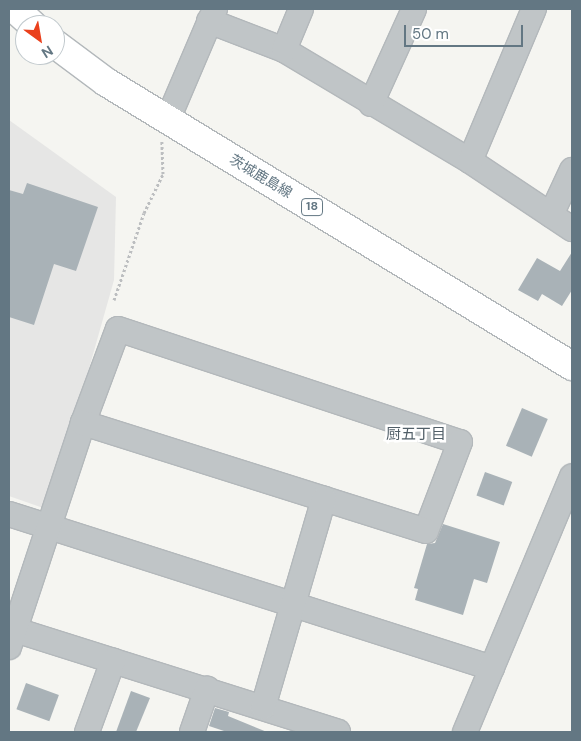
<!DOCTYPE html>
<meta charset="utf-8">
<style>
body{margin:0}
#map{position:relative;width:581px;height:741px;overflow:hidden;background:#f5f5f1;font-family:"DM Sans","Noto Sans JP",sans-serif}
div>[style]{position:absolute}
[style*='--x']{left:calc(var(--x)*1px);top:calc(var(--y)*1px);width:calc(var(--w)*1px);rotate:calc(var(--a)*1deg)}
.built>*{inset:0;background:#e6e6e5}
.building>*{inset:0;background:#a9b2b7;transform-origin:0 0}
.path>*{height:3px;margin-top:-1.5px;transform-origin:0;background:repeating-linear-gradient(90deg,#bcbec0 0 2.5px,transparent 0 5px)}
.roads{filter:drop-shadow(1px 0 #b3b8bb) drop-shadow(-1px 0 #b3b8bb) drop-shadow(0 1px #b3b8bb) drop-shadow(0 -1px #b3b8bb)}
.minor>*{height:24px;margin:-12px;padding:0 12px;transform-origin:12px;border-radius:12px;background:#c0c5c7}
.major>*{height:28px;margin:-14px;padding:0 14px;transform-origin:14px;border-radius:14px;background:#fff}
span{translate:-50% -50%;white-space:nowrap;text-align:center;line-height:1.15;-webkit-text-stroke:5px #fff;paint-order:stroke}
.shield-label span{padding:1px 4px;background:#fff;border:1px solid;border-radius:4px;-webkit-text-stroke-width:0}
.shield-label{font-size:12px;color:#637783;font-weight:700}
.street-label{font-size:14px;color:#637783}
.neighbourhood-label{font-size:15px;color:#515f68}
.frame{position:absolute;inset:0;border:10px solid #637783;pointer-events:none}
.north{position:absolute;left:15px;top:15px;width:50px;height:50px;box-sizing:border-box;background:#fff;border:1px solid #c1c9cd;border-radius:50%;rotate:148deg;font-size:14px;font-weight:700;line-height:20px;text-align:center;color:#637783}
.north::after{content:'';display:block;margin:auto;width:18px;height:22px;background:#ea401c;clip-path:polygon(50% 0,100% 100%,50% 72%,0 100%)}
.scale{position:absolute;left:404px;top:25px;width:119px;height:22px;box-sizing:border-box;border:2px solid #637783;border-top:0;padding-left:6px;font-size:15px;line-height:18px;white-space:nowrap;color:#637783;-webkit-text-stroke:4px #fff;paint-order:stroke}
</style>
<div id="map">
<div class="built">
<i style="clip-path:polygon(9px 120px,116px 197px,114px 280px,49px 510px,9px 496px)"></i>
</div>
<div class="building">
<i style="clip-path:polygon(27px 183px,98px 207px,76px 271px,54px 264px,34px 325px,9px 317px,9px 190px,23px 194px)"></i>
<i style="clip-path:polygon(572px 252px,572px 290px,562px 306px,542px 294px,538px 301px,518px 290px,537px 258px,560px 271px)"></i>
<i style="left:522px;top:408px;width:28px;height:41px;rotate:23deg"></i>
<i style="left:485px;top:472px;width:29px;height:25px;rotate:20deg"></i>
<i style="clip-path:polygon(443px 524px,500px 542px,487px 583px,474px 579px,463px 615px,415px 600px,418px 589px,414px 588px,427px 544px,435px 543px)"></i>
<i style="left:26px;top:683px;width:35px;height:28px;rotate:20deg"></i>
<i style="clip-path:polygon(131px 691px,150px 698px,136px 732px,116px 732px)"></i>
<i style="clip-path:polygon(215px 708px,229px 712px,228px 716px,267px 732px,227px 732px,209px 726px)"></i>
</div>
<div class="path">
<i style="--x:114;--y:300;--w:92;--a:-71"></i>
<i style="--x:144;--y:213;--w:43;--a:-64"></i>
<i style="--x:163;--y:174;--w:33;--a:-92"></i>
</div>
<div class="roads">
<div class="minor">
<i style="--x:209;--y:21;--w:80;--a:21.1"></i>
<i style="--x:284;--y:50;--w:217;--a:30.8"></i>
<i style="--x:470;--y:161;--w:123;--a:33.7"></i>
<i style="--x:284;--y:50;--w:44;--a:-67.5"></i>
<i style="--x:371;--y:104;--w:104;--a:-65.6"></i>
<i style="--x:168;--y:119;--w:120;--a:-66.9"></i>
<i style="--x:470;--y:161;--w:165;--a:-67.2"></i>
<i style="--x:551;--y:215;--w:50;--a:-65"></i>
<i style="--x:9;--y:514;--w:507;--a:17.68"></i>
<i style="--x:9;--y:628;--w:345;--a:17.5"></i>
<i style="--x:9;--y:647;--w:236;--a:-71.7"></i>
<i style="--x:83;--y:423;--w:100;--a:-69.6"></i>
<i style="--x:118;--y:329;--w:360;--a:18.3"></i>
<i style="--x:460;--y:442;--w:95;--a:110.9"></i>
<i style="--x:426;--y:531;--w:360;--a:-162.5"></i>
<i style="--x:263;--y:707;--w:217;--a:-73.7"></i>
<i style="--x:87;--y:732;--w:76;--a:-69.9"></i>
<i style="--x:192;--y:732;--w:46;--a:-70.8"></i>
<i style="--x:465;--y:732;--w:277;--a:-67.3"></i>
</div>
<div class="major">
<i style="--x:15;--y:9;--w:24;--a:42"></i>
<i style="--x:55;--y:44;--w:64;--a:36.7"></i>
<i style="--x:106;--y:82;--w:546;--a:31.36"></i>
</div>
</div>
<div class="shield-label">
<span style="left:312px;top:207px">18</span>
</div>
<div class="street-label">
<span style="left:261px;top:176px;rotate:31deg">茨城鹿島線</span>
</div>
<div class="neighbourhood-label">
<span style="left:416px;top:435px">厨五丁目</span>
</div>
<div class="frame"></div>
<div class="north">N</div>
<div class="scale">50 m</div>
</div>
